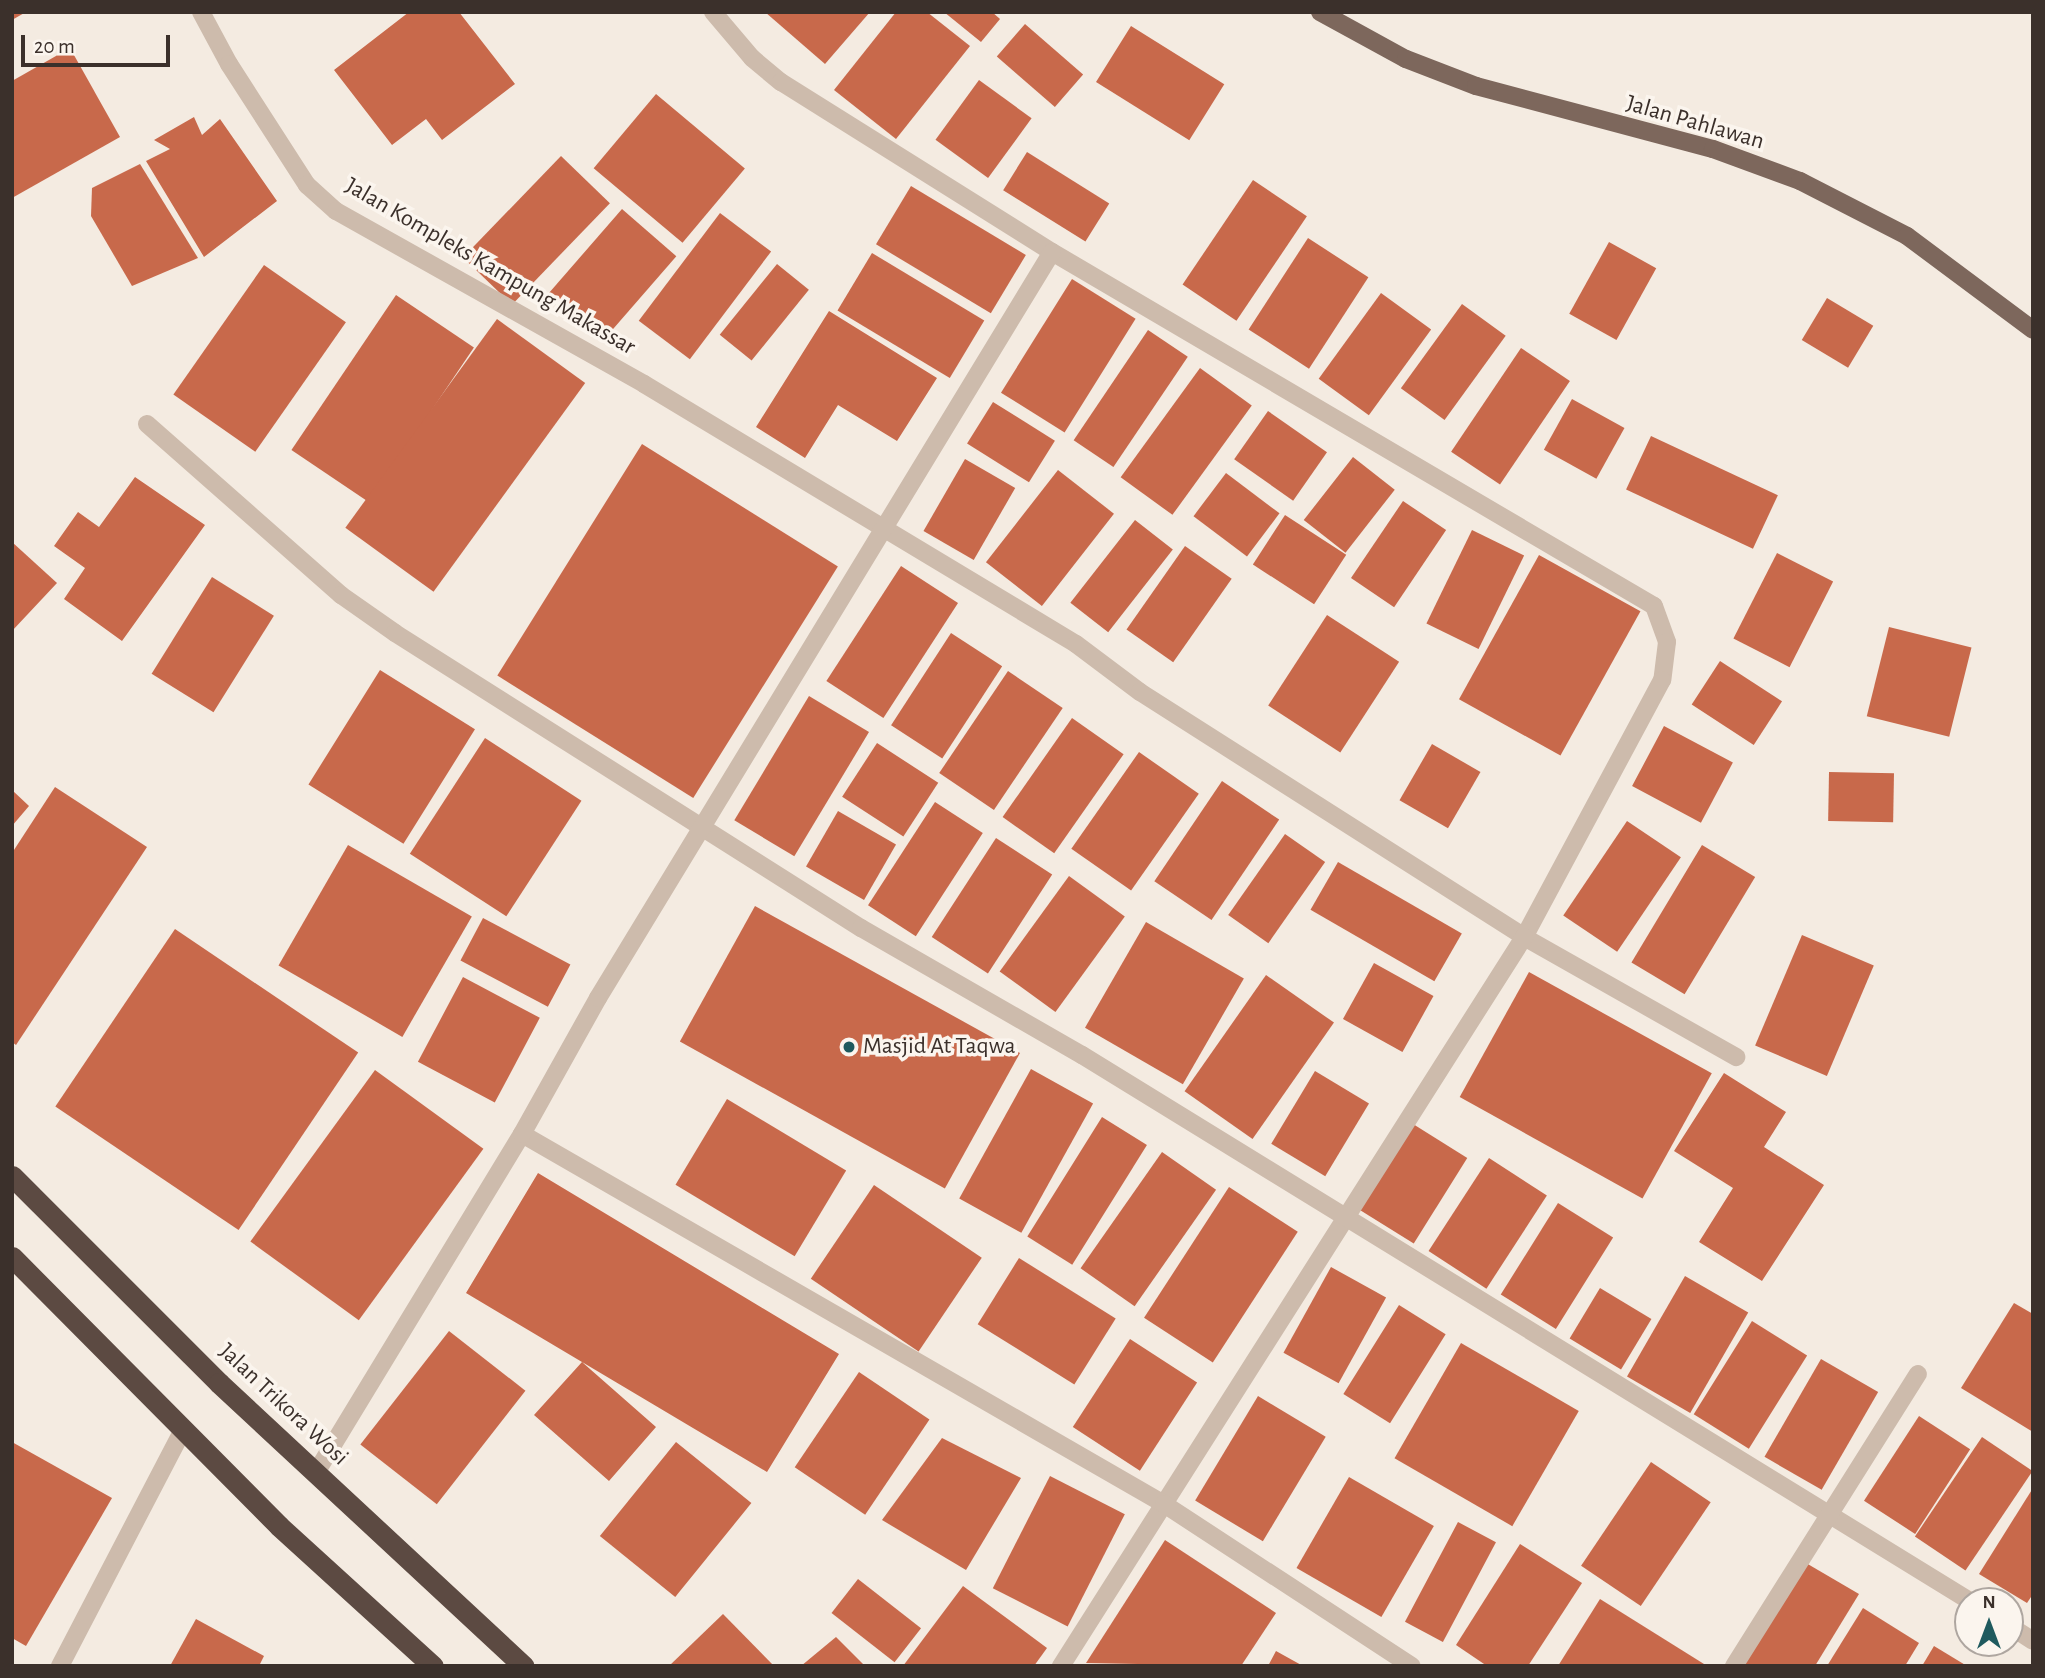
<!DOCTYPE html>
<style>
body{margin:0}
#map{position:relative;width:2045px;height:1678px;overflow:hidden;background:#f4ebe1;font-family:"Alegreya Sans",sans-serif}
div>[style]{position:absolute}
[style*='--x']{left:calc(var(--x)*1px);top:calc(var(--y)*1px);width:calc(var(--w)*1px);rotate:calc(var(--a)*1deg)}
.building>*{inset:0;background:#c8694b;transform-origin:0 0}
.street>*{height:18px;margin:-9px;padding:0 9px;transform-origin:9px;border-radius:9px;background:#cdbbac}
.primary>*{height:18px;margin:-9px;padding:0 9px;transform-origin:9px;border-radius:9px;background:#7d675c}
.highway>*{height:21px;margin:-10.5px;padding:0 10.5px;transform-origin:10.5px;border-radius:10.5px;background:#5c4a42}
.dots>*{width:19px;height:19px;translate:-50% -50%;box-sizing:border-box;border:4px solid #fbf5ee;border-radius:50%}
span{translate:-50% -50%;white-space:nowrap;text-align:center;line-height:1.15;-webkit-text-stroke:7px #fbf5ee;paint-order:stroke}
.street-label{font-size:24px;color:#3b302b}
.poi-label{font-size:24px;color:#3b302b}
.left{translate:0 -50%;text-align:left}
.frame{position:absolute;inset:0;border:14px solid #3b302b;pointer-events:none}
.north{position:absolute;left:1954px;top:1587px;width:70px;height:70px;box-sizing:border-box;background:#fbf5ee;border:2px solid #aea6a0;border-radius:50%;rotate:0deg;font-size:19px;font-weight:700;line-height:28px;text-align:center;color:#3b302b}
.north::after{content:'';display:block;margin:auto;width:24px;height:32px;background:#1f5a5e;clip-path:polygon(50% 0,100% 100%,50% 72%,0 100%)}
.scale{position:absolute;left:21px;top:35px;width:149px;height:32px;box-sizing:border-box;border:4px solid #3b302b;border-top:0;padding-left:9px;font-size:21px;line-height:24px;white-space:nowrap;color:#3b302b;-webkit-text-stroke:5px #fbf5ee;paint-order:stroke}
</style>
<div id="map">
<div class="building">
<i style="clip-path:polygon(12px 12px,26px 12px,12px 20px)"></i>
<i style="clip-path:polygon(409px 12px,459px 12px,515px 84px,442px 140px,426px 119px,392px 145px,334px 70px)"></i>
<i style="clip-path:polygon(765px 12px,870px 12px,825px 64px)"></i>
<i style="clip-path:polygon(896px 12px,927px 12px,970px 46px,896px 139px,834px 90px)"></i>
<i style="clip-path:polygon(944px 12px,992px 12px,1000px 19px,981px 42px)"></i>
<i style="left:1025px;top:24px;width:77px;height:43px;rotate:41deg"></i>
<i style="left:1131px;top:26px;width:110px;height:66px;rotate:32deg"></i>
<i style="clip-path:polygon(70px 48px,120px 137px,12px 198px,12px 81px)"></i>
<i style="left:979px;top:80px;width:65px;height:74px;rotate:36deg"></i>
<i style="left:656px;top:94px;width:116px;height:97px;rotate:40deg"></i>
<i style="clip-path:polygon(194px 117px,202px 135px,220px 119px,277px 201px,204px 257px,146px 161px,170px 149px,154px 140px)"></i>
<i style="left:1027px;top:152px;width:97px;height:45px;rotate:32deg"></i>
<i style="left:561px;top:156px;width:68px;height:141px;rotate:44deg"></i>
<i style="clip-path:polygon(140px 164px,198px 258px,132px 286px,91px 216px,92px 188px)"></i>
<i style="left:1253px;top:180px;width:65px;height:126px;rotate:34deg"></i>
<i style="left:911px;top:186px;width:134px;height:68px;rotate:31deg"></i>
<i style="left:622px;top:209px;width:72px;height:112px;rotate:41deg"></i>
<i style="left:720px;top:213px;width:64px;height:135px;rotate:37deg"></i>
<i style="left:1308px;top:238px;width:72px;height:109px;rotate:33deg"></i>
<i style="left:1609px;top:242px;width:54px;height:82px;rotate:29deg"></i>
<i style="left:872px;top:253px;width:131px;height:67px;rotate:31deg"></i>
<i style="left:777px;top:264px;width:41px;height:91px;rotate:39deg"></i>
<i style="left:264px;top:265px;width:100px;height:158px;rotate:35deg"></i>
<i style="left:1072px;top:279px;width:75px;height:134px;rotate:32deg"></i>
<i style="left:1381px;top:293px;width:62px;height:106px;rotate:36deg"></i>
<i style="left:396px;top:295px;width:94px;height:187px;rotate:34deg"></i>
<i style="left:1827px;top:298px;width:54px;height:49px;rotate:31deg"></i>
<i style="left:1462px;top:304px;width:54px;height:104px;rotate:36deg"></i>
<i style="clip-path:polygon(829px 311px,937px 378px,897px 441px,838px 405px,805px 458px,756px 427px)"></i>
<i style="left:497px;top:319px;width:109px;height:258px;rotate:36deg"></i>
<i style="left:1148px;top:330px;width:48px;height:133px;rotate:34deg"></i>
<i style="left:1521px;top:348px;width:59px;height:125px;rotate:34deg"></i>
<i style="left:1200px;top:368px;width:64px;height:135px;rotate:36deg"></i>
<i style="left:1572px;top:399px;width:60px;height:58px;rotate:29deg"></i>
<i style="left:993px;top:402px;width:73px;height:49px;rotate:32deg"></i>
<i style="left:1268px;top:411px;width:72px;height:59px;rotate:35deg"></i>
<i style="left:1651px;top:436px;width:140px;height:59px;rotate:25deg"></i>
<i style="left:642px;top:444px;width:231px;height:273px;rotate:32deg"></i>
<i style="left:1353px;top:457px;width:53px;height:80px;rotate:38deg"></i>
<i style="left:965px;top:459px;width:58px;height:83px;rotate:30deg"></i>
<i style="left:1058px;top:470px;width:71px;height:117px;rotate:38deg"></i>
<i style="left:1226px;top:473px;width:67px;height:54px;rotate:37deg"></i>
<i style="clip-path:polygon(135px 477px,205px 525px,122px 641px,64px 599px,85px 568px,54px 546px,78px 512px,99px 527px)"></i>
<i style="left:1403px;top:501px;width:52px;height:93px;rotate:34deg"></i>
<i style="left:1285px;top:515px;width:73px;height:59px;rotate:33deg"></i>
<i style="left:1135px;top:520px;width:48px;height:105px;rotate:38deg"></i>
<i style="left:1472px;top:530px;width:58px;height:104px;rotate:26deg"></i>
<i style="clip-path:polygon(12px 542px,57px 583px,12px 631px)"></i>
<i style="left:1185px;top:546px;width:57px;height:102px;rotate:35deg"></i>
<i style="left:1777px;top:553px;width:63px;height:96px;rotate:27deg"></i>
<i style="left:1539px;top:555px;width:116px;height:165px;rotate:29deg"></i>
<i style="left:901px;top:566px;width:68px;height:137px;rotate:33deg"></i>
<i style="left:212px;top:577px;width:73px;height:114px;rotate:32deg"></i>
<i style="left:1327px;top:615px;width:86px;height:108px;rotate:33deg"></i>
<i style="left:1889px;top:627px;width:85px;height:92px;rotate:14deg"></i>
<i style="left:951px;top:633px;width:61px;height:110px;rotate:33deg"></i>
<i style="left:1720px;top:661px;width:74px;height:52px;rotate:33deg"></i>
<i style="left:380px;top:670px;width:112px;height:135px;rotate:32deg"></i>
<i style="left:1008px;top:671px;width:66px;height:123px;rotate:34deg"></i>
<i style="left:809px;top:696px;width:70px;height:145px;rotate:31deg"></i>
<i style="left:1072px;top:718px;width:63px;height:121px;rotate:35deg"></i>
<i style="left:1664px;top:726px;width:78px;height:68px;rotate:28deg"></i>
<i style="left:485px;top:738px;width:115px;height:138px;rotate:33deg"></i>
<i style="left:877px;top:743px;width:73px;height:64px;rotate:33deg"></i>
<i style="left:1432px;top:744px;width:56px;height:65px;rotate:30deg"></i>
<i style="left:1139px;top:752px;width:73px;height:118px;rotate:35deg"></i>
<i style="left:1829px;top:772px;width:65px;height:49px;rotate:1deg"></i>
<i style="left:1222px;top:781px;width:69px;height:121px;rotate:34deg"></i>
<i style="clip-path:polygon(55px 787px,147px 847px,16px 1045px,12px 1042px,12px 853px)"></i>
<i style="clip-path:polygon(12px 790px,29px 806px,12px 826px)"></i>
<i style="left:935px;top:802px;width:57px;height:123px;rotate:33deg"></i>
<i style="left:838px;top:811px;width:67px;height:64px;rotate:30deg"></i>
<i style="left:1627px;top:821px;width:65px;height:114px;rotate:34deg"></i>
<i style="left:1285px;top:834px;width:49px;height:99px;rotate:35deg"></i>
<i style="left:996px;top:838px;width:67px;height:118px;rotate:33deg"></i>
<i style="left:348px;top:845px;width:143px;height:139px;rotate:30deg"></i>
<i style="left:1702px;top:845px;width:62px;height:137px;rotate:31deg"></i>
<i style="left:1338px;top:862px;width:143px;height:55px;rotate:30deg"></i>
<i style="left:1069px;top:876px;width:69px;height:118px;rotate:36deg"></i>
<i style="left:755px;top:906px;width:303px;height:155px;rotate:29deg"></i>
<i style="left:483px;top:918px;width:99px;height:48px;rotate:28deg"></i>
<i style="left:1146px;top:922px;width:113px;height:122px;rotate:30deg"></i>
<i style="left:175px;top:929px;width:221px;height:214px;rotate:34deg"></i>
<i style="left:1802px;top:935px;width:78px;height:120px;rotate:23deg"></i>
<i style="left:1374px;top:963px;width:68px;height:64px;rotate:29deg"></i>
<i style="left:1529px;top:972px;width:209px;height:143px;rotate:29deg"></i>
<i style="left:1266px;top:975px;width:83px;height:142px;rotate:35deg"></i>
<i style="left:463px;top:977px;width:87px;height:96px;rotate:28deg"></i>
<i style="left:1031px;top:1069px;width:71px;height:148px;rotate:29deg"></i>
<i style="left:375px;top:1070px;width:134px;height:212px;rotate:36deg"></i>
<i style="left:1315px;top:1071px;width:63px;height:85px;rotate:31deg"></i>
<i style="clip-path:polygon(1724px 1073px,1786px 1112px,1764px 1147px,1824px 1185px,1762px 1281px,1699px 1242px,1733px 1188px,1674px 1151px)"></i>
<i style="left:727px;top:1099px;width:139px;height:100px;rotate:31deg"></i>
<i style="left:1102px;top:1117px;width:53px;height:141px;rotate:32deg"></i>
<i style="left:1413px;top:1124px;width:64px;height:101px;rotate:32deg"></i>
<i style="left:1162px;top:1152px;width:66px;height:142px;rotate:35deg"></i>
<i style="left:1489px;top:1158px;width:69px;height:111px;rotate:33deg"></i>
<i style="clip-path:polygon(538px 1173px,839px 1354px,767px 1472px,582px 1362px,656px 1427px,609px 1481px,534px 1415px,582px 1362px,466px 1293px)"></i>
<i style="left:874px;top:1185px;width:130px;height:113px;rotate:34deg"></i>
<i style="left:1229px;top:1187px;width:82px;height:156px;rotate:33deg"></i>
<i style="left:1558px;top:1203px;width:65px;height:108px;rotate:32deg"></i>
<i style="left:1019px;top:1258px;width:114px;height:78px;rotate:32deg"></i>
<i style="left:1331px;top:1267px;width:63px;height:98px;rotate:29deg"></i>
<i style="left:1685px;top:1276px;width:73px;height:116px;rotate:30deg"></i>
<i style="left:1600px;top:1288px;width:60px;height:59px;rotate:31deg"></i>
<i style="clip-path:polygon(2014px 1303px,2033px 1314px,2033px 1432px,1961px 1388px)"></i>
<i style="left:1399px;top:1305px;width:55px;height:105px;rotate:32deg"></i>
<i style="left:1752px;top:1321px;width:65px;height:110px;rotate:32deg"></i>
<i style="left:449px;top:1331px;width:97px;height:144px;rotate:38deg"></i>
<i style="left:1130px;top:1339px;width:80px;height:105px;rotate:33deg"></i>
<i style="left:1461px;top:1343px;width:136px;height:133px;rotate:30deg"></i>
<i style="left:1821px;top:1359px;width:66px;height:113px;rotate:30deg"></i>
<i style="left:859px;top:1372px;width:85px;height:115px;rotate:34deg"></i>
<i style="left:1258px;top:1396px;width:79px;height:122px;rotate:31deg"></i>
<i style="left:1919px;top:1416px;width:61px;height:101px;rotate:33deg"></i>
<i style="left:1982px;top:1437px;width:61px;height:120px;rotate:34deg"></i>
<i style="clip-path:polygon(942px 1438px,1021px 1478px,966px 1570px,882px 1520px)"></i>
<i style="clip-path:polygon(12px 1442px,112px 1498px,26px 1646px,12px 1638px)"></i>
<i style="left:676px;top:1442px;width:97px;height:121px;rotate:39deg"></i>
<i style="left:1651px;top:1462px;width:72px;height:125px;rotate:34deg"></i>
<i style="left:1050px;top:1476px;width:84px;height:126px;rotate:27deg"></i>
<i style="left:1349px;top:1477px;width:98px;height:105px;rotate:30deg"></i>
<i style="clip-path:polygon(2033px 1488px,2033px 1594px,2027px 1603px,1979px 1574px)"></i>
<i style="left:1458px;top:1522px;width:43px;height:113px;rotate:28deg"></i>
<i style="clip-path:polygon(1165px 1540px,1276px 1613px,1241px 1666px,1086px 1663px)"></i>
<i style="clip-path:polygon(1520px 1544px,1582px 1583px,1528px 1666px,1487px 1666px,1456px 1645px)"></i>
<i style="clip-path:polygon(1806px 1563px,1859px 1594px,1815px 1666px,1742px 1666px)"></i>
<i style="left:858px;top:1579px;width:80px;height:43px;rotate:38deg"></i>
<i style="clip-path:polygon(963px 1586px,1047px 1648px,1034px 1666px,903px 1666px)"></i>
<i style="clip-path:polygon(1600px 1599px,1704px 1664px,1703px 1666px,1558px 1666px)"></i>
<i style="clip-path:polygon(1863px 1608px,1919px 1643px,1905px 1666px,1827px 1666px)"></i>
<i style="clip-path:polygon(723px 1614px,774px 1666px,669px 1666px)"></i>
<i style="clip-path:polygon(196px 1619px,264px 1656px,259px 1666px,170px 1666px)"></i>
<i style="clip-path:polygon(836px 1637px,865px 1666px,801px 1666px)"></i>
<i style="clip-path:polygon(1934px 1646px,1967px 1666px,1922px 1666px)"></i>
<i style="clip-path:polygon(1276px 1651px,1303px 1666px,1268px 1666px)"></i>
</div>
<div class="street">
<i style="--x:201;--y:12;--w:59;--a:61.7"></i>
<i style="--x:229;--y:64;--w:144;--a:57.2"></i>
<i style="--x:307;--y:185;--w:39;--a:42"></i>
<i style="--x:336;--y:211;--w:353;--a:29.3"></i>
<i style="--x:644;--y:384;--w:504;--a:31.04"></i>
<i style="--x:1076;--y:644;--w:80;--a:36.9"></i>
<i style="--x:1140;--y:692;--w:456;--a:32.5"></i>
<i style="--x:1524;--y:937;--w:244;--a:29.5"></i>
<i style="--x:713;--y:12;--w:60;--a:49.7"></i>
<i style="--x:752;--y:58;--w:38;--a:40"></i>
<i style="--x:781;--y:82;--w:320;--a:32.1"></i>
<i style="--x:1052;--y:252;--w:698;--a:30.46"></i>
<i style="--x:1654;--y:606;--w:38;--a:70"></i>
<i style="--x:1667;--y:642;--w:38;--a:97"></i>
<i style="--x:1662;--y:680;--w:292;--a:118.2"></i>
<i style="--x:1524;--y:937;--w:864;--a:122.42"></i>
<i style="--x:147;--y:424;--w:259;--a:41.4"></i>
<i style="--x:341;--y:595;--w:66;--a:35.1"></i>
<i style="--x:395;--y:633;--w:552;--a:32.34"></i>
<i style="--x:861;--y:928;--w:255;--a:29.9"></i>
<i style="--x:1082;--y:1055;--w:1042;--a:31.59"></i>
<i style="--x:522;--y:1134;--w:741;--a:29.96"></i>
<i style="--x:1164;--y:1504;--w:296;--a:33.2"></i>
<i style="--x:317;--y:1471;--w:394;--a:-58.7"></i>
<i style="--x:522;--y:1134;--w:156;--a:-60.8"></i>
<i style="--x:598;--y:998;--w:873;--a:-58.68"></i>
<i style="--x:2010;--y:1626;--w:27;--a:33"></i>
<i style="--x:60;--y:1666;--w:268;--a:-62.5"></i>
<i style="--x:1734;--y:1666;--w:345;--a:-57.8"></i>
</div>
<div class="primary">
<i style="--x:1320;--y:12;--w:98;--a:28.7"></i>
<i style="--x:1406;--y:59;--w:75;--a:21.1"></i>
<i style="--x:1476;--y:86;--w:245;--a:14.9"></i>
<i style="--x:1713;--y:149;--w:93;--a:20.2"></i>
<i style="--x:1800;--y:181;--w:120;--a:27.2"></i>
<i style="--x:1907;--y:236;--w:157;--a:36.7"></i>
</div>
<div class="highway">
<i style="--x:12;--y:1176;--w:293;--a:45"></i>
<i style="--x:219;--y:1383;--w:416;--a:42.9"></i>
<i style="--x:12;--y:1257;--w:379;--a:45.2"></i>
<i style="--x:279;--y:1526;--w:208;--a:42.3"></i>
</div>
<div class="dots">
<i style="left:849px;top:1047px;background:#1f5a5e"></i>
</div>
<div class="street-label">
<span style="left:1695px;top:123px;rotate:16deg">Jalan Pahlawan</span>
<span style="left:490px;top:267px;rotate:30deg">Jalan Kompleks Kampung Makassar</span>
<span style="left:283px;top:1405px;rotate:43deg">Jalan Trikora Wosi</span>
</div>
<div class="poi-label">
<span class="left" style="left:863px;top:1047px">Masjid At Taqwa</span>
</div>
<div class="frame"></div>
<div class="north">N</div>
<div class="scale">20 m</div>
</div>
